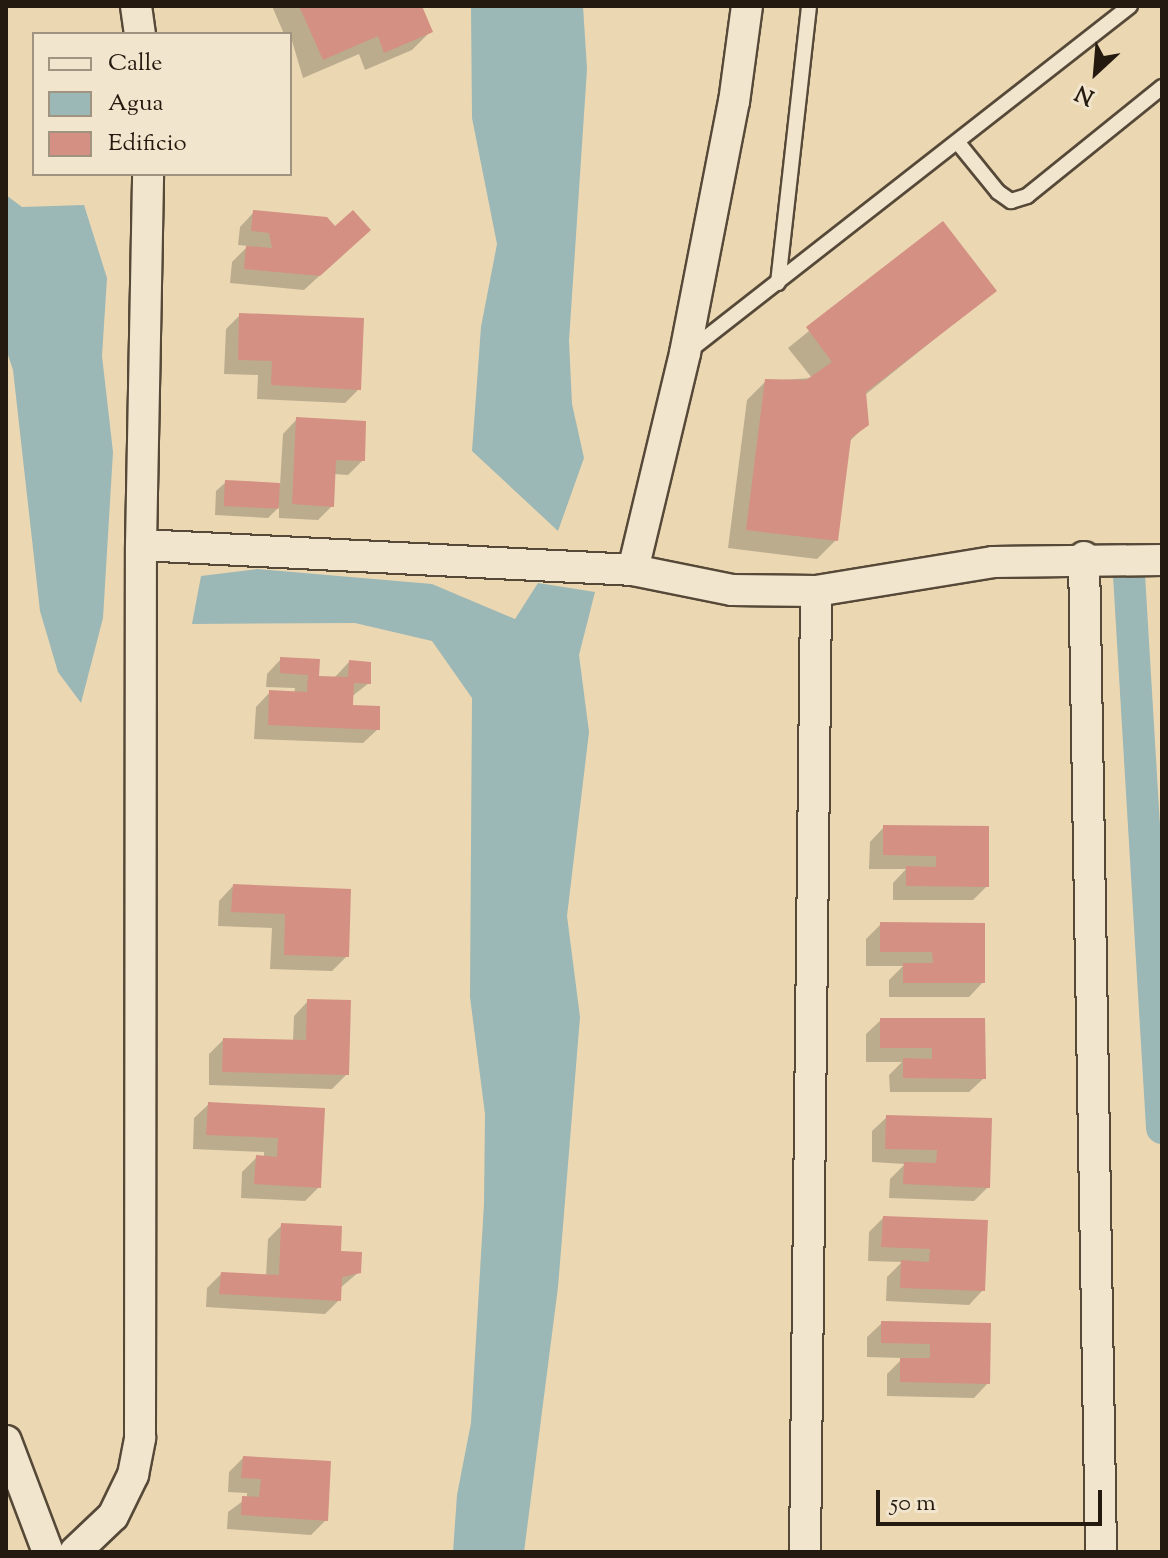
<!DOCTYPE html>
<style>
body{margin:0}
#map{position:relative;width:1168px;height:1558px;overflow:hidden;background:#ebd7b2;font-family:"Sorts Mill Goudy",serif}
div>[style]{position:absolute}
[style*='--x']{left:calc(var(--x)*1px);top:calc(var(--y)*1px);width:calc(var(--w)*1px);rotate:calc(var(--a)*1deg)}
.water>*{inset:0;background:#9bb7b6}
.shadow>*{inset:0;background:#0003}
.canal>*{height:32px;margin:-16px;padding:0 16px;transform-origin:16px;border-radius:16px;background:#9bb7b6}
.building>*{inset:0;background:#d49082;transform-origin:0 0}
.roads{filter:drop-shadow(2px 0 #564938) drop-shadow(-2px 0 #564938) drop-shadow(0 2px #564938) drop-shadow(0 -2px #564938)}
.lane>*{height:14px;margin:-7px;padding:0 7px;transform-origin:7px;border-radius:7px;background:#f2e5cd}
.street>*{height:30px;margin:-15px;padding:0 15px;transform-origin:15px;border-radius:15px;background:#f2e5cd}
span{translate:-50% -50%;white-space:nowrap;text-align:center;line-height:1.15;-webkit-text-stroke:7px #f2e5cd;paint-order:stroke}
.frame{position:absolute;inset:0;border:8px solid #251a10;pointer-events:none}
.legend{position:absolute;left:32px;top:32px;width:260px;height:144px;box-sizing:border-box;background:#f2e5cd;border:2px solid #a09481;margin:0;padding:10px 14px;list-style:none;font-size:24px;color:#251a10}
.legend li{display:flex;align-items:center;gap:16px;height:40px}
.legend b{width:40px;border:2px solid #a09481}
.north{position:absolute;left:1056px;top:32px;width:80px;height:80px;-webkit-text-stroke:6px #f2e5cd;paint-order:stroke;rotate:206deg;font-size:22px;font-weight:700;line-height:32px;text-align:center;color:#251a10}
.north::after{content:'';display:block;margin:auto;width:28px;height:36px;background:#251a10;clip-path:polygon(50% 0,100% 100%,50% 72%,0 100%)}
.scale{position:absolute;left:876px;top:1490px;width:226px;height:36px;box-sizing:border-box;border:4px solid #251a10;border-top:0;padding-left:10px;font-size:24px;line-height:28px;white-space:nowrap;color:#251a10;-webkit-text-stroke:6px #f2e5cd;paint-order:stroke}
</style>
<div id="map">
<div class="water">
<i style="clip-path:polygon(471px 6px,583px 6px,587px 69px,569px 341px,572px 404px,584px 458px,558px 531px,472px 451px,481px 327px,497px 244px,472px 118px)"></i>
<i style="clip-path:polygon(6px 195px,22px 207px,84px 205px,107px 278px,102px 356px,113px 452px,103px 618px,81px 703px,58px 672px,40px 611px,13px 370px,6px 349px)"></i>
<i style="clip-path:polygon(257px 569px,432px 584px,515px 619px,538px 583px,595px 592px,579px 655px,589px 732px,567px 916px,580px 1017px,558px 1287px,524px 1552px,453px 1552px,457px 1495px,471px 1423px,484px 1204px,485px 1114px,470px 997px,472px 698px,432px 641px,355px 623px,192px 624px,201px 576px)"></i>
</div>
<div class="shadow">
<i style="clip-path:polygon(272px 6px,420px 6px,431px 31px,412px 50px,365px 70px,359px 54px,303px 78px,290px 34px,284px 34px)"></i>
<i style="clip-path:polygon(254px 212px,354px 244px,304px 290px,230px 283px,232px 262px,248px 246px,238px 245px,240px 227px)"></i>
<i style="clip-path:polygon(942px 224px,994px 291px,865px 395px,867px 424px,849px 442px,836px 540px,817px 559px,728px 548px,747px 400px,766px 381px,812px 378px,788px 348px)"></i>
<i style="clip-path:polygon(240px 315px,359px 389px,345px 403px,257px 399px,258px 375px,224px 374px,226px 329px)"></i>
<i style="clip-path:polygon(297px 419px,363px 460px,348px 475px,334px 474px,332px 506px,318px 520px,279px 518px,279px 507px,268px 518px,215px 515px,216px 491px,226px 482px,280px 485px,283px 434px)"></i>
<i style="clip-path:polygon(281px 659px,317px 678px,335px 677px,349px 662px,369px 683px,351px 697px,350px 707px,378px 729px,363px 743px,254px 739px,256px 707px,270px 692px,294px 694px,295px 688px,266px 687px,267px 674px)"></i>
<i style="clip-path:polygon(884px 827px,987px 828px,987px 886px,973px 900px,893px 900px,893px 883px,906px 869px,869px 869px,870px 842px)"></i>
<i style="clip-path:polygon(233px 886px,349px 891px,347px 956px,332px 971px,270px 969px,272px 928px,218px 926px,219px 901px)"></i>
<i style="clip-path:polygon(881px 924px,983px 925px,983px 982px,969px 997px,889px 997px,889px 980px,903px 966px,866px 966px,866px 939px)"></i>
<i style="clip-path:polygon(308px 1001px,347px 1074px,332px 1089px,209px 1085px,209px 1054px,223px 1040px,293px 1042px,294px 1016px)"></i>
<i style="clip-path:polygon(881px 1020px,983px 1020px,984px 1078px,969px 1092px,890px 1092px,889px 1075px,902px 1062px,866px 1062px,866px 1034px)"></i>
<i style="clip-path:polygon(209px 1104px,323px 1110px,319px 1187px,305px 1201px,241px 1198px,242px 1172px,256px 1158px,264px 1158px,264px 1152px,193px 1149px,194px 1118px)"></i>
<i style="clip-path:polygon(887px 1117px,990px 1120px,988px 1187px,974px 1201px,889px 1198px,890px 1179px,905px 1164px,872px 1162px,872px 1131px)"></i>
<i style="clip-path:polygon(883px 1218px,986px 1222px,983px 1290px,969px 1305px,886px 1301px,887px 1277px,902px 1262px,868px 1261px,869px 1232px)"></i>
<i style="clip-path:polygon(282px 1225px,339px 1253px,359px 1272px,340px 1288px,339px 1300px,325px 1314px,206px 1307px,207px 1288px,221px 1274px,266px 1277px,268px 1239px)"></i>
<i style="clip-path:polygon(882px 1323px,989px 1325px,988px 1383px,974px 1398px,887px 1396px,887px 1374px,903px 1358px,867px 1357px,867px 1337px)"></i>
<i style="clip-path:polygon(243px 1458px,326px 1520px,311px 1535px,227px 1529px,228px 1512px,247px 1498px,247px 1493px,228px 1492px,229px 1472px)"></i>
</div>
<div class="canal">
<i style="--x:1129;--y:575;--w:554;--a:86.58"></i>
</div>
<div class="building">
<i style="clip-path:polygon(299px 6px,422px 6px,433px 32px,384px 53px,378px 36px,323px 60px)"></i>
<i style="clip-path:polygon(253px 210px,327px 217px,335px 226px,353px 210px,371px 230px,320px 276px,244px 269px,246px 246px,272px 248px,269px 233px,251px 231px)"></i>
<i style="clip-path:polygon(943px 221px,997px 291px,866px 392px,869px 425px,851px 438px,838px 541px,746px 530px,765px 379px,806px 380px,832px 362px,806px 327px)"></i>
<i style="clip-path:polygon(239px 313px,364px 318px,361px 390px,271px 385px,272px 361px,238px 360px)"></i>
<i style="clip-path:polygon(296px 417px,366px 421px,365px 461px,336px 460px,334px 507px,292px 504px)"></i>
<i style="left:225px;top:480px;width:55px;height:26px;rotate:3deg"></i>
<i style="clip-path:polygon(280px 657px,320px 659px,319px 676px,348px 677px,349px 660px,371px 662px,371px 684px,354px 683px,353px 705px,380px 706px,380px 730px,268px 725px,269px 690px,307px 692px,308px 675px,280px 673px)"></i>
<i style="clip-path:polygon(883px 825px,989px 826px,989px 887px,906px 886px,906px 866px,936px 867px,936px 856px,883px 855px)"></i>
<i style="clip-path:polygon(233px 884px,351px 889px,349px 957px,284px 955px,285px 914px,231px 912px)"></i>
<i style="clip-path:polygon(880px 922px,985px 923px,985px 983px,903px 983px,903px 963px,933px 963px,932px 952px,880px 952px)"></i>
<i style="clip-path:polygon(307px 999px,351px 1000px,349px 1075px,222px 1072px,223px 1038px,306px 1040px)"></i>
<i style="clip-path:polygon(880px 1018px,985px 1018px,986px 1079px,903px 1078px,903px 1058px,932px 1059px,932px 1048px,880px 1048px)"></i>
<i style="clip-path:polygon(208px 1102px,325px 1108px,321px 1188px,254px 1184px,256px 1155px,277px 1157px,278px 1138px,206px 1135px)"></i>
<i style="clip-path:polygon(886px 1115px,992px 1118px,990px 1188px,903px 1184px,904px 1162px,936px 1163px,937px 1150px,885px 1149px)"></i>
<i style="clip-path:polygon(883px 1216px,988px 1220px,985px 1291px,900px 1288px,901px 1260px,929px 1262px,930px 1249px,881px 1247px)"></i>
<i style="clip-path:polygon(281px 1223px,342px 1226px,341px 1251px,362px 1252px,361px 1273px,342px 1277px,341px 1301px,219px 1294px,221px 1272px,279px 1275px)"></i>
<i style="clip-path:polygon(881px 1321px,991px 1323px,990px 1384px,900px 1382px,900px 1358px,930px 1358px,930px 1344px,881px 1343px)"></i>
<i style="clip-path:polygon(243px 1456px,331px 1461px,328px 1521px,241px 1515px,242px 1496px,259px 1497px,261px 1479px,241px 1478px)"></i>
</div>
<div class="roads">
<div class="lane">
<i style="--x:959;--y:144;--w:62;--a:50.9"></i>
<i style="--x:998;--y:192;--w:16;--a:35"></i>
<i style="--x:1011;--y:201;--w:17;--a:-17"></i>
<i style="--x:1027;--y:196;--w:174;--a:-38.9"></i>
<i style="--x:778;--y:283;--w:279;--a:-83.6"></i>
<i style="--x:689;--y:351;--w:560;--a:-38.04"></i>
</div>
<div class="street">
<i style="--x:136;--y:6;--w:28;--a:82"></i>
<i style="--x:141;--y:545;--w:493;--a:2.9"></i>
<i style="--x:633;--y:570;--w:101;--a:11.4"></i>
<i style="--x:732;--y:590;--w:84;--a:0.7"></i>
<i style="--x:816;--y:591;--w:179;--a:-9.3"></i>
<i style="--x:993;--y:562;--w:169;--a:-0.7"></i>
<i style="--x:1084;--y:557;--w:995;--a:89.02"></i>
<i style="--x:633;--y:570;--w:223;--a:-76.5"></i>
<i style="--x:685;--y:353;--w:256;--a:-79"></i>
<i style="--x:734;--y:102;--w:97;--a:-82.3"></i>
<i style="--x:6;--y:1441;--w:119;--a:69.3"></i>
<i style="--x:75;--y:1552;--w:52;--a:-43.5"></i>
<i style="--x:113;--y:1516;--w:46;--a:-64"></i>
<i style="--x:133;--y:1475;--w:38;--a:-79"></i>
<i style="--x:140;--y:1438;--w:893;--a:-89.94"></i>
<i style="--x:141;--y:545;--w:371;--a:-88.9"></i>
<i style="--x:805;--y:1552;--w:961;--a:-89.34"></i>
</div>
</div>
<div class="frame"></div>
<ul class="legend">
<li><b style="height:10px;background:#f2e5cd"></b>Calle</li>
<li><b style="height:22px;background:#9bb7b6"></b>Agua</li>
<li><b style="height:22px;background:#d49082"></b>Edificio</li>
</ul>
<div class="north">N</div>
<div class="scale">50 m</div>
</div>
